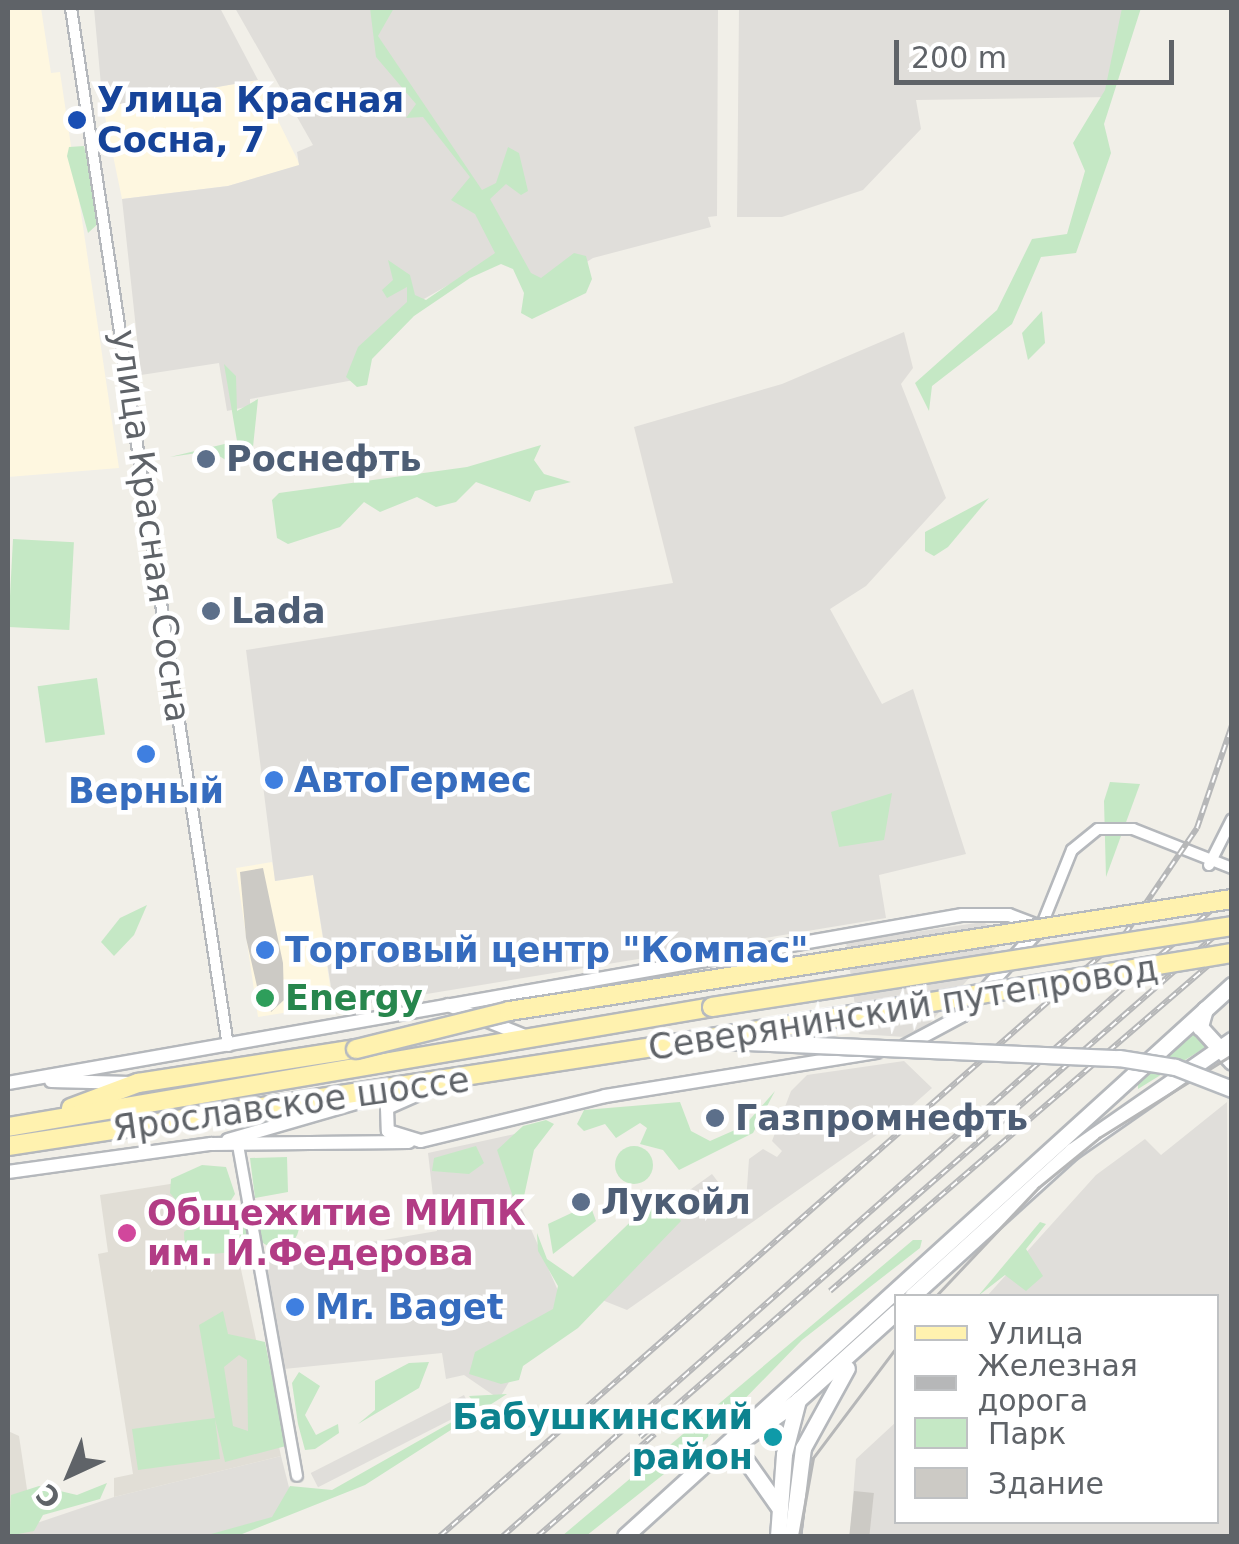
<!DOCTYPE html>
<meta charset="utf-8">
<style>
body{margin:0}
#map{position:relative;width:1239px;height:1544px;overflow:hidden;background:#f1efe8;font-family:"DejaVu Sans",sans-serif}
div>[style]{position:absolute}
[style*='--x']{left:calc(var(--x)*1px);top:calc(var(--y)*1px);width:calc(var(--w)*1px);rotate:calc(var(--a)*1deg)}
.commercial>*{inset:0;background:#fef7e0}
.industrial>*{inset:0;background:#e0deda;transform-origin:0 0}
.education>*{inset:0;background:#e1ded6}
.green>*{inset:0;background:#c5e8c5;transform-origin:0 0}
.round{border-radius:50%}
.building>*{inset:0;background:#cccac5;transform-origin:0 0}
.roads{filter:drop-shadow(2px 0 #b5b8bc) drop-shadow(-2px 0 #b5b8bc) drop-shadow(0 2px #b5b8bc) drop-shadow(0 -2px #b5b8bc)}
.minor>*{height:10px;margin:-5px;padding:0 5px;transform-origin:5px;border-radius:5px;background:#fff}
.tertiary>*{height:12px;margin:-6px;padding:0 6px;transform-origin:6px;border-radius:6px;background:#fff}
.secondary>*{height:15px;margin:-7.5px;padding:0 7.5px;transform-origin:7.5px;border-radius:7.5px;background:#fff}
.primary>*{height:18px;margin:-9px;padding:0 9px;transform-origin:9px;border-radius:9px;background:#fff2af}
.tram>*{height:2.5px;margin:-1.25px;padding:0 1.25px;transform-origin:1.25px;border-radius:1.25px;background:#b6b7b8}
.rail>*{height:6px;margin-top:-3px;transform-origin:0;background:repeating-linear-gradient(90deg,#fff 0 8px,#b6b7b8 0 16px);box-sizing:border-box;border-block:2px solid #b6b7b8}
.bridges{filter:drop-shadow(2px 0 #b6babf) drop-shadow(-2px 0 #b6babf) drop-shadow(0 2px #b6babf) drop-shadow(0 -2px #b6babf)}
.secondary-bridge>*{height:15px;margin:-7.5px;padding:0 7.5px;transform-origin:7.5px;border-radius:7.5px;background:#fff}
.primary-bridge>*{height:18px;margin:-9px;padding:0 9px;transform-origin:9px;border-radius:9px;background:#fff2af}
.dots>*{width:28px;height:28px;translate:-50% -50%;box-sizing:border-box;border:5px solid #fff;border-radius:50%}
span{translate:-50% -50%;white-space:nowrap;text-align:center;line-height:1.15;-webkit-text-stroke:9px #fff;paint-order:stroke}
.transit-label{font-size:35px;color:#164399;font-weight:700}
.left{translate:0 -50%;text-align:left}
.service-label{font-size:35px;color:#4e5e75;font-weight:700}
.street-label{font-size:35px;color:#5f6368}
.shop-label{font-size:35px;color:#366cbe;font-weight:700}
.leisure-label{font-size:35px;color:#27864d;font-weight:700}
.hotel-label{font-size:35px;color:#b23c85;font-weight:700}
.culture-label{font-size:35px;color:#0d838f;font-weight:700}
.right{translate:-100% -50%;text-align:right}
.frame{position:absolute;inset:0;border:10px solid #5f6368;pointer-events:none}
.legend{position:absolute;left:894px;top:1294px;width:325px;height:230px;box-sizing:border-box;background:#fff;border:2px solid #bfc1c3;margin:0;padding:12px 18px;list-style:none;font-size:30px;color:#5f6368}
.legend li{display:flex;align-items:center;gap:20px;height:50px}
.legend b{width:50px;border:2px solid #bfc1c3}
.north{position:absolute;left:20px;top:1424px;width:100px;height:100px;-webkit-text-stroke:8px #fff;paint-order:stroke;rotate:224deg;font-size:28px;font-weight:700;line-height:40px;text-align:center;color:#5f6368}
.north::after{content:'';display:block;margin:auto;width:35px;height:45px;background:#5f6368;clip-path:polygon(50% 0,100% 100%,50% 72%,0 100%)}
.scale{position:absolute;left:894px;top:40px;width:280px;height:45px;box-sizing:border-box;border:5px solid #5f6368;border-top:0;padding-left:12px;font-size:30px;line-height:35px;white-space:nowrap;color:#5f6368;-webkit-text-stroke:8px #fff;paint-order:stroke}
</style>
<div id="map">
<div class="commercial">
<i style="clip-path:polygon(8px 8px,41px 8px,51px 73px,60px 72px,119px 468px,8px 477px)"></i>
<i style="clip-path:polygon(258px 80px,300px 165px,228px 186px,122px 199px,103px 107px)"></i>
<i style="clip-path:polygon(272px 862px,276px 881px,313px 875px,333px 1005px,258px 1017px,236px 868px)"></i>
</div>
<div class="industrial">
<i style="clip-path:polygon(94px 8px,220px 8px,258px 80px,103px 107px)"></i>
<i style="clip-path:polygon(235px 8px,718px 8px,717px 216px,708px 217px,711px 227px,593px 258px,537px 293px,515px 256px,471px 272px,403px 311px,366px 359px,365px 378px,250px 399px,250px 406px,227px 411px,219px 363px,141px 375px,122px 199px,228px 186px,299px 165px,297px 152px,313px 145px)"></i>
<i style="clip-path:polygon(739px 8px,1129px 8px,1110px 97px,916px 100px,921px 129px,863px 190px,782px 217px,737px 217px)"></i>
<i style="clip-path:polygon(904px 332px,913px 368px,901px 384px,946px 498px,866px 586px,830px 609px,882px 704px,913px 689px,966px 854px,879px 875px,886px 918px,354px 1006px,352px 997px,333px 999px,313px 875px,275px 881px,246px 650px,673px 583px,634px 427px,782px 384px)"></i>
<i style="clip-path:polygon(983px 922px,1006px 936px,928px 1025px,905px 1037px,859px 1034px,846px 942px)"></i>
<i style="clip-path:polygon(904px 1061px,932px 1088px,888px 1127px,627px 1310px,602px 1300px,516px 1370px,499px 1399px,464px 1375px,446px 1379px,442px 1353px,284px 1369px,266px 1260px,437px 1231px,428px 1153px,515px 1134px,519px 1202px,563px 1302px,682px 1215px,673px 1202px,712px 1174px,737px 1207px,746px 1202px,749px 1159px,763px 1149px,777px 1157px,782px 1151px,772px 1141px,791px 1091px,807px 1075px)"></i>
<i style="clip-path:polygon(1227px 1102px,1231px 1536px,850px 1536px,856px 1459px,896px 1422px,896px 1522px,1216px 1522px,1216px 1296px,987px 1296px,1096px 1175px,1145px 1139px,1161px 1155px)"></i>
<i style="left:464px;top:1395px;width:16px;height:172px;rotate:63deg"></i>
<i style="clip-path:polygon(281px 1456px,295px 1511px,207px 1536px,34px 1536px,31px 1525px,114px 1497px)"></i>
</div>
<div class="education">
<i style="clip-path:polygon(221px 1176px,281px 1456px,114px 1497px,114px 1478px,133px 1474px,98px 1254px,108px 1252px,100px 1195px)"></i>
<i style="clip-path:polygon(8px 1431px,19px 1436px,34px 1536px,8px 1536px)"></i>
</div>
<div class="green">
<i style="clip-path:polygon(370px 8px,394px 8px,378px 36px,482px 190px,496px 183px,508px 147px,519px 153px,528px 191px,521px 195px,506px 184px,490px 199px,531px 273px,541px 278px,574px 253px,586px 256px,592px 279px,586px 293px,532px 319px,521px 313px,524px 293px,513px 269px,501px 264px,470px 278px,414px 316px,372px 359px,367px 385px,357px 387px,346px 377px,358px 347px,407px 302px,407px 287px,387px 298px,382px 290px,393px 280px,388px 260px,410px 275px,415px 295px,426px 300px,495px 253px,475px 214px,451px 200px,470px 177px,423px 117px,406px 118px,416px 104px,376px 57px)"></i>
<i style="clip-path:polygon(1122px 8px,1141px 8px,1104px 124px,1111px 153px,1076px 253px,1041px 257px,1012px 324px,932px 386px,929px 411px,915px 383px,997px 310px,1032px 239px,1067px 234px,1085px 171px,1073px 143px,1105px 90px)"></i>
<i style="clip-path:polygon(84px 146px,101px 221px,88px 233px,67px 156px,69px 147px)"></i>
<i style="clip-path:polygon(1042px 311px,1045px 343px,1028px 360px,1022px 333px)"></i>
<i style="clip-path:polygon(224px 364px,236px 376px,237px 411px,258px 399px,253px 447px,229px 462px,211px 451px,170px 457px,237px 441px)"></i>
<i style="clip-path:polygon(541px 445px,534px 460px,544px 474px,571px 482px,535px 491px,530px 502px,476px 482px,456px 502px,436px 507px,417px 497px,380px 512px,364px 502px,340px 527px,288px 544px,277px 538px,272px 500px,279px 493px,467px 467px)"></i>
<i style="clip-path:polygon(989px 498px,948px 547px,934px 556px,925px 551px,925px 532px)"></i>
<i style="left:13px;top:539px;width:61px;height:88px;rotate:3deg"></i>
<i style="left:97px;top:678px;width:57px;height:60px;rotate:82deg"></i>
<i style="clip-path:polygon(1110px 782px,1140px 784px,1106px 877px,1104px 801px)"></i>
<i style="clip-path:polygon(892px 793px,884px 840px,839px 847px,831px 812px)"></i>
<i style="clip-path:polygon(147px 905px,134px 935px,114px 956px,101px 942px,120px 918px)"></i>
<i style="clip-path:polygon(1192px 1030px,1206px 1047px,1138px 1089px,1138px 1079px)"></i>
<i style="clip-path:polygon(775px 1091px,753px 1133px,679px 1170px,663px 1150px,640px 1144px,647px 1128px,640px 1123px,616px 1138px,605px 1124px,584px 1131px,577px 1124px,584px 1110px,680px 1102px,691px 1131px,710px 1141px,744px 1126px)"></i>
<i style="clip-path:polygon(546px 1120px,554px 1124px,534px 1150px,523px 1201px,514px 1200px,497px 1150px,523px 1126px)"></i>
<i style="clip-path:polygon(476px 1146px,484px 1163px,469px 1174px,432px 1171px,434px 1158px)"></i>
<i class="round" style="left:615px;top:1146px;width:38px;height:38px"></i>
<i style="clip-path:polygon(287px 1157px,288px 1192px,255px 1198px,250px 1158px)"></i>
<i style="clip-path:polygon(202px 1165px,226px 1167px,235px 1194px,228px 1205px,185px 1211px,170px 1193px,171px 1179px)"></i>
<i style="clip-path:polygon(666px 1203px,681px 1221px,578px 1328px,523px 1366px,519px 1380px,501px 1384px,469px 1374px,475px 1352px,553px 1309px,558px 1286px,538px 1251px,537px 1233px,547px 1259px,573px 1277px,647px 1206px)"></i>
<i class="round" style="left:255px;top:1204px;width:44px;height:44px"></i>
<i style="clip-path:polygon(580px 1209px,592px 1210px,596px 1221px,553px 1254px,548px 1224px)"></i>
<i style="clip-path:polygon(204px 1218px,248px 1219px,251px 1250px,185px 1257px,184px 1232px)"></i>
<i style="clip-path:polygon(1040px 1222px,1046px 1224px,1026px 1249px,1043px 1276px,1026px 1291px,1005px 1275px,978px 1296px)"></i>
<i style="clip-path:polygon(913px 1240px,922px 1240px,920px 1248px,802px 1340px,698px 1447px,586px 1536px,562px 1536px)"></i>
<i style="clip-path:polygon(evenodd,223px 1311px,228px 1334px,265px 1342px,286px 1446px,225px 1462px,215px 1419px,220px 1459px,138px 1470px,132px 1429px,215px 1418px,199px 1325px,223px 1311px,239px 1355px,247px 1360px,248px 1431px,233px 1426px,224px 1367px,239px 1355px)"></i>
<i style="clip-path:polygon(429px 1362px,419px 1388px,358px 1424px,375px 1410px,375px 1381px,409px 1363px)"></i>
<i style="clip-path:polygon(299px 1372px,320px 1386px,305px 1415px,316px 1435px,338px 1424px,339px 1433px,315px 1449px,305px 1450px,298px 1424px,292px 1383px)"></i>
<i style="clip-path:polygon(507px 1394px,365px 1485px,237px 1536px,204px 1536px,272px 1517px,290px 1486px,332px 1490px,466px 1414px,475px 1404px,469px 1396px)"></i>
<i style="clip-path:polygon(107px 1483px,100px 1499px,43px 1515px,34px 1531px,8px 1536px,11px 1495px,39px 1486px,77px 1495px)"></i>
</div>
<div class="building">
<i style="clip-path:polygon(263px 868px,283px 963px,284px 1000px,271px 1012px,269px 1003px,261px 1004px,246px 938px,240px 872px)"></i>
<i style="left:854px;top:1491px;width:20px;height:45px;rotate:6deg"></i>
</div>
<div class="roads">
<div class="minor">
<i style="--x:71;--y:8;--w:1050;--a:81.4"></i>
<i style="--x:1209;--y:865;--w:51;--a:-63.4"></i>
<i style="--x:1041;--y:927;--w:83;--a:-68.1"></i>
<i style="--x:1072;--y:850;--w:33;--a:-39"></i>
<i style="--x:1098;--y:829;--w:35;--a:0"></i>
<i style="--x:1133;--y:829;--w:106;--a:21.5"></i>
<i style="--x:238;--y:1145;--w:336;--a:79.9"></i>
</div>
<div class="tertiary">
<i style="--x:448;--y:1005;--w:83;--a:21.9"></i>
<i style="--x:51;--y:1081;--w:80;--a:1.4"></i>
<i style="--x:8;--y:1083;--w:969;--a:-9.99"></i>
<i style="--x:962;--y:915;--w:47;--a:0"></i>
<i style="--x:1009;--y:915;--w:34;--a:21"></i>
<i style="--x:1041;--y:927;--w:118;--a:131.6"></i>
<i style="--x:963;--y:1015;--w:66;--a:151.9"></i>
<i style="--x:439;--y:1085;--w:57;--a:156.1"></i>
<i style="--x:387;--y:1108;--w:23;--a:88"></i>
<i style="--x:388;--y:1131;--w:34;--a:17"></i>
<i style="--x:421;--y:1141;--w:189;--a:-13.7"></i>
<i style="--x:605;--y:1096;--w:275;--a:-9.2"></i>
<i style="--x:228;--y:1140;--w:170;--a:-16.1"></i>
<i style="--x:8;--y:1172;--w:205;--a:-7.9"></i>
<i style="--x:211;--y:1144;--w:198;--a:-0.6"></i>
</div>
<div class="secondary">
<i style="--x:1205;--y:1009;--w:19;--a:106"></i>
<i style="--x:1200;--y:1027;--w:47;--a:47.6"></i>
<i style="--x:912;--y:1296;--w:216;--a:-42.2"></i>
<i style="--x:1072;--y:1151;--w:195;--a:-34.8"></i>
<i style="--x:720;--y:1456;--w:95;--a:-35.5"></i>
<i style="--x:797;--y:1401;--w:133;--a:-42"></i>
<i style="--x:721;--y:1457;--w:26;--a:11"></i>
<i style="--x:747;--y:1462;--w:54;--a:54.8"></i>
<i style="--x:625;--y:1536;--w:820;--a:-42.23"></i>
<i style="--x:778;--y:1536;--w:82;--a:-85.8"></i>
<i style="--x:784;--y:1454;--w:56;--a:-75.5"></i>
<i style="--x:792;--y:1536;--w:89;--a:-82.9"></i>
<i style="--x:803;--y:1448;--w:91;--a:-61.2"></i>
</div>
<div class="primary">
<i style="--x:71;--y:1108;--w:72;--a:-20.5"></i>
<i style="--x:138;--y:1083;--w:221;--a:-8.9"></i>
<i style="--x:8;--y:1127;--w:714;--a:-9.67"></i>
<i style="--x:8;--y:1146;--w:705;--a:-8.73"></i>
</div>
</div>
<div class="tram">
<i style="--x:936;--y:1296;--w:149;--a:-46.6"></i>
<i style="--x:1038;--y:1188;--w:79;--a:-39.3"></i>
<i style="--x:1099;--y:1138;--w:157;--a:-32"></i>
<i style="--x:799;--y:1536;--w:79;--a:-79.8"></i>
<i style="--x:813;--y:1458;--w:138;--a:-53"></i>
</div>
<div class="rail">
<i style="--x:830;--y:1291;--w:530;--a:-40.72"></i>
<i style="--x:640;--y:1437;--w:785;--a:-41.08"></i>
<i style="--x:440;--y:1536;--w:912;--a:-41.31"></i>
<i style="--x:1125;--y:934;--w:128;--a:-55.8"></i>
<i style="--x:1197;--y:828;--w:109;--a:-71.2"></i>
<i style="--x:503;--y:1536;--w:973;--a:-41.46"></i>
<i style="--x:538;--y:1536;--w:155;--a:-41.1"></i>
</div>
<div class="bridges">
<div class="secondary-bridge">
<i style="--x:724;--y:1041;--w:395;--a:2.5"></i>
<i style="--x:1119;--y:1058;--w:57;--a:9.1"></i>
<i style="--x:1175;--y:1067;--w:61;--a:21.1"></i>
</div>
<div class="primary-bridge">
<i style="--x:712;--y:1007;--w:526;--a:-8.85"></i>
<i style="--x:705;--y:1039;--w:534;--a:-9.27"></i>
<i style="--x:356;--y:1049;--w:158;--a:-13.9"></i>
<i style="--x:509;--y:1011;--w:732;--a:-8.81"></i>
</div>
</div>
<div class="dots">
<i style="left:77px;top:120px;background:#1a4fb4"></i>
<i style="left:206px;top:459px;background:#5c6f8a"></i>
<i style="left:211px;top:611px;background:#5c6f8a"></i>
<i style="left:146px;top:754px;background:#3f7fe0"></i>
<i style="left:274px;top:780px;background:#3f7fe0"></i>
<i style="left:265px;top:950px;background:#3f7fe0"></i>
<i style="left:265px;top:998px;background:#2e9e5b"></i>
<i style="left:715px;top:1118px;background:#5c6f8a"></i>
<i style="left:581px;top:1202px;background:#5c6f8a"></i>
<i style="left:127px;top:1233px;background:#d1479c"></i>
<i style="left:295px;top:1307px;background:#3f7fe0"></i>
<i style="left:773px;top:1437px;background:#0f9aa8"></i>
</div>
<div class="transit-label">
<span class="left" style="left:97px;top:120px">Улица Красная<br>Сосна, 7</span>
</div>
<div class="service-label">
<span class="left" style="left:226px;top:459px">Роснефть</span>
<span class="left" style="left:231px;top:611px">Lada</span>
<span class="left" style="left:735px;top:1118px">Газпромнефть</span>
<span class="left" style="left:601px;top:1202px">Лукойл</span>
</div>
<div class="street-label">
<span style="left:151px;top:526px;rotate:82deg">улица Красная Сосна</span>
<span style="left:903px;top:1008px;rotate:-9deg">Северянинский путепровод</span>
<span style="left:291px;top:1104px;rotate:-8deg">Ярославское шоссе</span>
</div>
<div class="shop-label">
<span class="left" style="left:294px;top:780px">АвтоГермес</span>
<span style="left:146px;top:791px">Верный</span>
<span class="left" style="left:285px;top:950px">Торговый центр "Компас"</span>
<span class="left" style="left:315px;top:1307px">Mr. Baget</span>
</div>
<div class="leisure-label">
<span class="left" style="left:285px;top:998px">Energy</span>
</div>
<div class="hotel-label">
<span class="left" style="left:147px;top:1233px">Общежитие МИПК<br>им. И.Федерова</span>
</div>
<div class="culture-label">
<span class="right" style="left:753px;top:1437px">Бабушкинский<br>район</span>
</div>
<div class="frame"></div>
<ul class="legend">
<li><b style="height:12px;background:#fff2af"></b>Улица</li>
<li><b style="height:12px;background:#b6b7b8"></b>Железная дорога</li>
<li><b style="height:28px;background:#c5e8c5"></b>Парк</li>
<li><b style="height:28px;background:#cccac5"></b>Здание</li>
</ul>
<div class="north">С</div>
<div class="scale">200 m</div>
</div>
